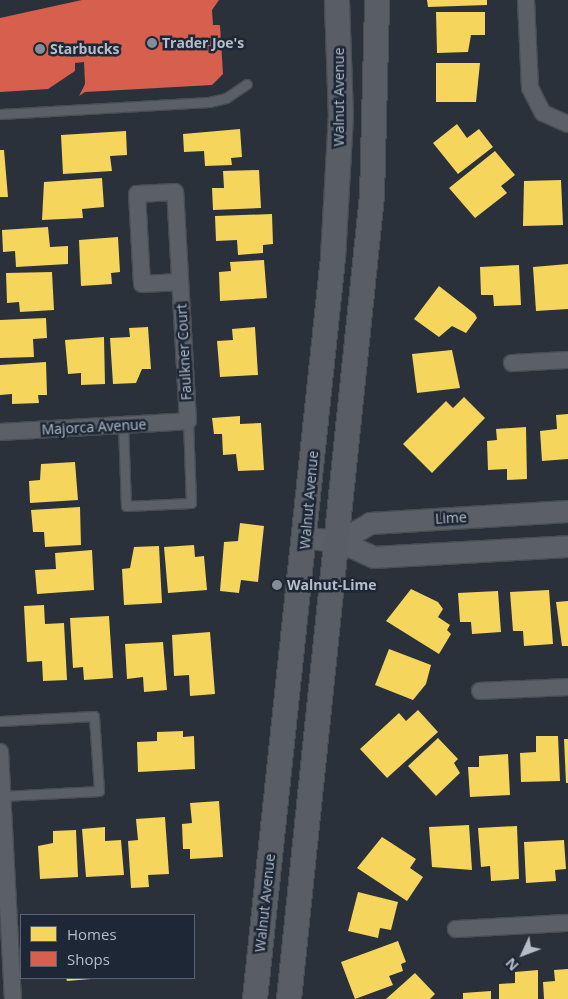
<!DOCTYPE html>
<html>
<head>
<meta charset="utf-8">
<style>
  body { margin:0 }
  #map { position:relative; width:568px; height:999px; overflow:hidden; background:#2a313a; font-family:"Open Sans",sans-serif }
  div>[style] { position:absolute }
  .homes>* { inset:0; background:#f6d55c }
  .shops>* { inset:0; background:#d6604d }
  .roads { filter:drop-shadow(1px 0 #484d54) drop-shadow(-1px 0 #484d54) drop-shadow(0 1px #484d54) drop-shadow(0 -1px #484d54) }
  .service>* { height:9px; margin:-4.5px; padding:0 4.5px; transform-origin:4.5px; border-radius:4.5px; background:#5b5f67 }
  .minor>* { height:16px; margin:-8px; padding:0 8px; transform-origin:8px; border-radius:8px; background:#5b5f67 }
  .tertiary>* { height:21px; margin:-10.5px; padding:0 10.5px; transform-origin:10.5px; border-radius:10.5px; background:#5b5f67 }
  .secondary>* { height:24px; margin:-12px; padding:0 12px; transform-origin:12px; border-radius:12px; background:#595e66 }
  .dots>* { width:14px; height:14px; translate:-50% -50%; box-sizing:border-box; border:2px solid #1d2735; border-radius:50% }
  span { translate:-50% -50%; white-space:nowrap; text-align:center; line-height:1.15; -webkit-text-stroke:5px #1d2735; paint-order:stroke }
  .poi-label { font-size:14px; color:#b5bdca; font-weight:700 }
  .left { translate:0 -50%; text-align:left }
  .street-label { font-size:14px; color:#b5bdca }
  .legend { position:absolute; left:20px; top:914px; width:175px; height:65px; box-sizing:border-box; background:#1d2735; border:1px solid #5a6371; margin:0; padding:6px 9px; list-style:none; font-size:15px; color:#b5bdca }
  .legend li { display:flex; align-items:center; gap:10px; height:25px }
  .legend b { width:25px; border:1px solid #5a6371 }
  .north { position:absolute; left:498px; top:929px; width:50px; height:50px; -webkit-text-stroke:4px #1d2735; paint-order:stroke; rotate:227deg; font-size:14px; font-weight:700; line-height:20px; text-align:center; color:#b5bdca }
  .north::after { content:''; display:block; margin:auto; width:18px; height:22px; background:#b5bdca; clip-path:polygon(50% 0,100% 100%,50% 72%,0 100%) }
</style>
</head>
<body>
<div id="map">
  <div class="homes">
    <i style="clip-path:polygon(427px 0,487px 0,487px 5px,428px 7px)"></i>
    <i style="clip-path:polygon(436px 12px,485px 12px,485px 35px,471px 35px,468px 52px,437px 53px)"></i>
    <i style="clip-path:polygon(436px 63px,480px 63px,476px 102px,436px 102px)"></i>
    <i style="clip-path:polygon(457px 124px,467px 138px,479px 129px,493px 147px,458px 174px,433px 143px)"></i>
    <i style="clip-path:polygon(240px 129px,242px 157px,231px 158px,232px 165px,205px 166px,204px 151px,184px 152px,183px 134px)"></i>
    <i style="clip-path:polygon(126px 131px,127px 155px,110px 156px,112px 171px,63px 174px,61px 135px)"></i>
    <i style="clip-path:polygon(0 150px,4px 150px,8px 197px,0 197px)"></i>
    <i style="clip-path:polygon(495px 151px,515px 175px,501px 186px,507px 193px,475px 218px,449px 188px)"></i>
    <i style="clip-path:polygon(259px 170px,261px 208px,213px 210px,212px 188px,224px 188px,223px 171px)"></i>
    <i style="clip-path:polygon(102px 178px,104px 207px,82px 209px,83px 218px,42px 220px,44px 182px)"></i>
    <i style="clip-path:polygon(561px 180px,563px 225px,523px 226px,524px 181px)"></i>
    <i style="clip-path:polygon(272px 214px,273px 244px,263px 245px,263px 253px,238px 255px,237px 240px,216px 241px,215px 216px)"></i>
    <i style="clip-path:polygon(48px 227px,50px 247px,68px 246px,68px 264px,16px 267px,15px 251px,3px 252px,2px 230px)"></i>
    <i style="clip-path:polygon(118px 237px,120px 272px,111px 273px,112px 284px,81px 286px,79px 240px)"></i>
    <i style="clip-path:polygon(264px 260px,267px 298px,220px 301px,219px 272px,231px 271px,230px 262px)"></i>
    <i style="clip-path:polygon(568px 264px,568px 309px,536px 311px,533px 267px)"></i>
    <i style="clip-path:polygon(519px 265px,521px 305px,494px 306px,493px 295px,481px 295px,480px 267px)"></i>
    <i style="clip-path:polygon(52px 272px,54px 310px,20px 312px,19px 302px,7px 303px,6px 273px)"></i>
    <i style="clip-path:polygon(439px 286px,475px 314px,477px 318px,466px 333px,452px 326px,439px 337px,414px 319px)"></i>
    <i style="clip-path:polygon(46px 318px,47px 338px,33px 339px,34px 357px,0 358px,0 320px)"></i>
    <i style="clip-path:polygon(148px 327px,151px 369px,142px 369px,136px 383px,113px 384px,110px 338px,130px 337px,129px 328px)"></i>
    <i style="clip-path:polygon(255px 327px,258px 375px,220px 377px,217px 341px,233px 340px,232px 329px)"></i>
    <i style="clip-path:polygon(104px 337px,105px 384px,81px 385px,81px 373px,68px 374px,65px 340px)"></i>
    <i style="clip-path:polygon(452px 350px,460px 388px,417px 393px,412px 354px)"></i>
    <i style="clip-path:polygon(46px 362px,47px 395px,38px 395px,39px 403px,12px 404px,12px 394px,0 395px,0 365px)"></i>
    <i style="clip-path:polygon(464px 397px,485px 418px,432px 473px,403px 444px,446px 401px,453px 408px)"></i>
    <i style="clip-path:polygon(568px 414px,568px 459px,542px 461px,540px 431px,557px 429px,556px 415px)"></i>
    <i style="clip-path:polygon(240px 416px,240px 424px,261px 423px,264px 470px,238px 471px,236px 454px,223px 455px,222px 434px,214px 434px,212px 418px)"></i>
    <i style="clip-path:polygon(526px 427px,527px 479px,507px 480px,507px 469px,488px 470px,487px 441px,497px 440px,496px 429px)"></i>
    <i style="clip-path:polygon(75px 462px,78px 500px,30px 503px,29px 481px,40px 480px,41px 464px)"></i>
    <i style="clip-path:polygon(80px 507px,81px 545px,45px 547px,44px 532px,33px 532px,31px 510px)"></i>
    <i style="clip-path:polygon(240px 523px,264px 526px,258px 582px,241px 580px,239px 593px,220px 591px,224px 542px,238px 541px)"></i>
    <i style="clip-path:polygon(194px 545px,195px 557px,204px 556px,207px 590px,168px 593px,164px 547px)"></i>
    <i style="clip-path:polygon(159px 546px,162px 603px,124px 605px,122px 569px,130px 568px,134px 547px)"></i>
    <i style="clip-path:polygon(92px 550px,94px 590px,37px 594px,35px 570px,56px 569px,55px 553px)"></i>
    <i style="clip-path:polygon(411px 589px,438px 602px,443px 609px,438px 617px,450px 625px,447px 630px,451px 634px,439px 654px,386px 621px)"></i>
    <i style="clip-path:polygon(549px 590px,553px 644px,524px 646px,523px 631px,513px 631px,510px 592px)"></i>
    <i style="clip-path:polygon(498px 591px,501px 632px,472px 634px,471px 622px,460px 622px,458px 593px)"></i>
    <i style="clip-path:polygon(568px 601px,568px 646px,562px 646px,556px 602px)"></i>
    <i style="clip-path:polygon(44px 605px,45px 624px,64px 623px,67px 680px,43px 681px,42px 661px,27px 662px,24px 606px)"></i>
    <i style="clip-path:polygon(109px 616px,113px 678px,84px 680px,83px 667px,73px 668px,70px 618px)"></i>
    <i style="clip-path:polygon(210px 632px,215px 694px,190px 696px,189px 675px,174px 676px,172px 635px)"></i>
    <i style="clip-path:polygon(163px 642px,167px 690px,144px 692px,143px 677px,127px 679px,125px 644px)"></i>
    <i style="clip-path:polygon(389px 649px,431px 665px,426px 684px,413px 700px,375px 685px)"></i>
    <i style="clip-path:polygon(418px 710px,438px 732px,387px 778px,360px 749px,399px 713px,406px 721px)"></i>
    <i style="clip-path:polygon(183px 731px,183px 737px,194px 736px,195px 769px,138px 772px,137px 742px,157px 741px,157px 732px)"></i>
    <i style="clip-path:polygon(536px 736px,558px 736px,560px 781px,521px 782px,520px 753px,536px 752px)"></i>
    <i style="clip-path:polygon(438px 738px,458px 759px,454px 763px,460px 773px,436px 796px,408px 766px)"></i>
    <i style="clip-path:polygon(564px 739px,568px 739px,568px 783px,566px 783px)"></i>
    <i style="clip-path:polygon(508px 754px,510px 795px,470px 797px,468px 767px,479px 767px,479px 756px)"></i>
    <i style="clip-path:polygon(219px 801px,223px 857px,190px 859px,190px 849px,183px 849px,182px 824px,192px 823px,190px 803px)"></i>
    <i style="clip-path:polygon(165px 817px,169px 874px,148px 875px,149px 887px,131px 888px,128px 841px,138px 840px,136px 819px)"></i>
    <i style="clip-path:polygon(469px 825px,472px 870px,432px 867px,429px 827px)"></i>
    <i style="clip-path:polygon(517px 826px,519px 879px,491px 881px,490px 866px,481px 867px,478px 828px)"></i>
    <i style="clip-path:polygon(105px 827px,105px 841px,121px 840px,124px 875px,86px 877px,82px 829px)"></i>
    <i style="clip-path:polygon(76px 830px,78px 877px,40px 879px,38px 846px,53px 843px,53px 831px)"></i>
    <i style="clip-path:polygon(382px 837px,416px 859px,410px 868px,423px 877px,407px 901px,357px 868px)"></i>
    <i style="clip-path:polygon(564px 840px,566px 869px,555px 870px,556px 881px,526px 883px,524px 842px)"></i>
    <i style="clip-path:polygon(358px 892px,398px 902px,391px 930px,380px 928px,378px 938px,348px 931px)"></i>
    <i style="clip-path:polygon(398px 941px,406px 962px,401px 964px,403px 971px,389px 976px,393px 985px,355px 999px,341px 962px)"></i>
    <i style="clip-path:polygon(568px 969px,568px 999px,544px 999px,543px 982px,555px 981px,554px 970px)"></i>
    <i style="clip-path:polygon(538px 970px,538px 999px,499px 999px,499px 984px,515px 983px,515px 972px)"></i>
    <i style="clip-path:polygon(415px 973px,435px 994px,430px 999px,386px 999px)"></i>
    <i style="clip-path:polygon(66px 978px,91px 978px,91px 979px,67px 981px)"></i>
    <i style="clip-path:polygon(491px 991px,491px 999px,463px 999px,463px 993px)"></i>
  </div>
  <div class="shops">
    <i style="clip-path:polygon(82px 0,219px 0,212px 10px,213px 25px,220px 25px,223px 74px,212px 85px,85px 92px,79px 96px,85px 84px,84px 62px,75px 63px,75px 71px,48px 89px,0 92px,0 18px)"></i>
  </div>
  <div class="roads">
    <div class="service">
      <i style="left:0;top:114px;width:209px;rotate:-3.3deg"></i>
      <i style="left:209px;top:102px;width:17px;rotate:-13deg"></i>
      <i style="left:226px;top:98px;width:25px;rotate:-34deg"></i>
      <i style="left:123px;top:425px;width:81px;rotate:87.9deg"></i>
      <i style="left:126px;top:506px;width:65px;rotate:-2.6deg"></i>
      <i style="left:191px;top:503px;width:82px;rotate:-92.1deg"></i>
      <i style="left:0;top:721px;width:94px;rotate:-3deg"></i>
      <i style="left:94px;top:716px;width:75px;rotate:86.2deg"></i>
      <i style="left:99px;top:791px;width:97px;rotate:177deg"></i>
    </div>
    <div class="minor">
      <i style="left:526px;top:0;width:88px;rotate:87.4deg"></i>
      <i style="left:530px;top:88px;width:28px;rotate:63deg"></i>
      <i style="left:543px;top:113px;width:27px;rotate:24deg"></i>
      <i style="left:512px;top:363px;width:56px;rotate:-3.1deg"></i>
      <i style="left:0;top:432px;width:188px;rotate:-3.3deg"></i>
      <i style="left:188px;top:421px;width:229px;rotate:-93.2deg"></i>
      <i style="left:175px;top:192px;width:38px;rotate:177deg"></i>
      <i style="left:137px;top:194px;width:90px;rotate:86.8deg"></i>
      <i style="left:142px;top:284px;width:38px;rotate:-3deg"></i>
      <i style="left:480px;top:691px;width:88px;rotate:-2.6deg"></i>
      <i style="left:0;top:752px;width:247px;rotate:87deg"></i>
      <i style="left:456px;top:929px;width:112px;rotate:-3.1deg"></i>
    </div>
    <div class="tertiary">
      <i style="left:306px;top:538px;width:33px;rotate:5deg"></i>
      <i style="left:339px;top:541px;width:38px;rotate:25deg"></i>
      <i style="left:373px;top:557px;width:195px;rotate:-3.2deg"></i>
      <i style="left:339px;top:541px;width:36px;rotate:-30deg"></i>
      <i style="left:370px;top:523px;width:198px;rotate:-3.5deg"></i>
    </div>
    <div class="secondary">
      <i style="left:255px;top:999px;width:745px;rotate:-83.99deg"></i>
      <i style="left:333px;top:258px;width:141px;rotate:-86.8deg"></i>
      <i style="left:341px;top:117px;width:117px;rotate:-92deg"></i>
      <i style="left:289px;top:999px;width:807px;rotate:-84.1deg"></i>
      <i style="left:372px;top:196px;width:196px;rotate:-88.5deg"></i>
    </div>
  </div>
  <div class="dots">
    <i style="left:152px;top:43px;background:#848c98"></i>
    <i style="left:40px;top:49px;background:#848c98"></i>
    <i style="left:277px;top:585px;background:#848c98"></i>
  </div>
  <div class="poi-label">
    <span class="left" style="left:162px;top:43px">Trader Joe's</span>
    <span class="left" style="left:50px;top:49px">Starbucks</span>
    <span class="left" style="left:287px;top:585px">Walnut-Lime</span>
  </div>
  <div class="street-label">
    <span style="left:339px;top:97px;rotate:-90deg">Walnut Avenue</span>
    <span style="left:184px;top:352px;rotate:-93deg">Faulkner Court</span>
    <span style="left:94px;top:427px;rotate:-3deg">Majorca Avenue</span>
    <span style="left:309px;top:500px;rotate:-85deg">Walnut Avenue</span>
    <span style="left:451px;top:518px;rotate:-3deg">Lime</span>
    <span style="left:265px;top:903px;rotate:-84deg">Walnut Avenue</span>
  </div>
  <ul class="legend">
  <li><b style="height:14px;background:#f6d55c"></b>Homes</li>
  <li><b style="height:14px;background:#d6604d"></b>Shops</li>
  </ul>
  <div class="north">N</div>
</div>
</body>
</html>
